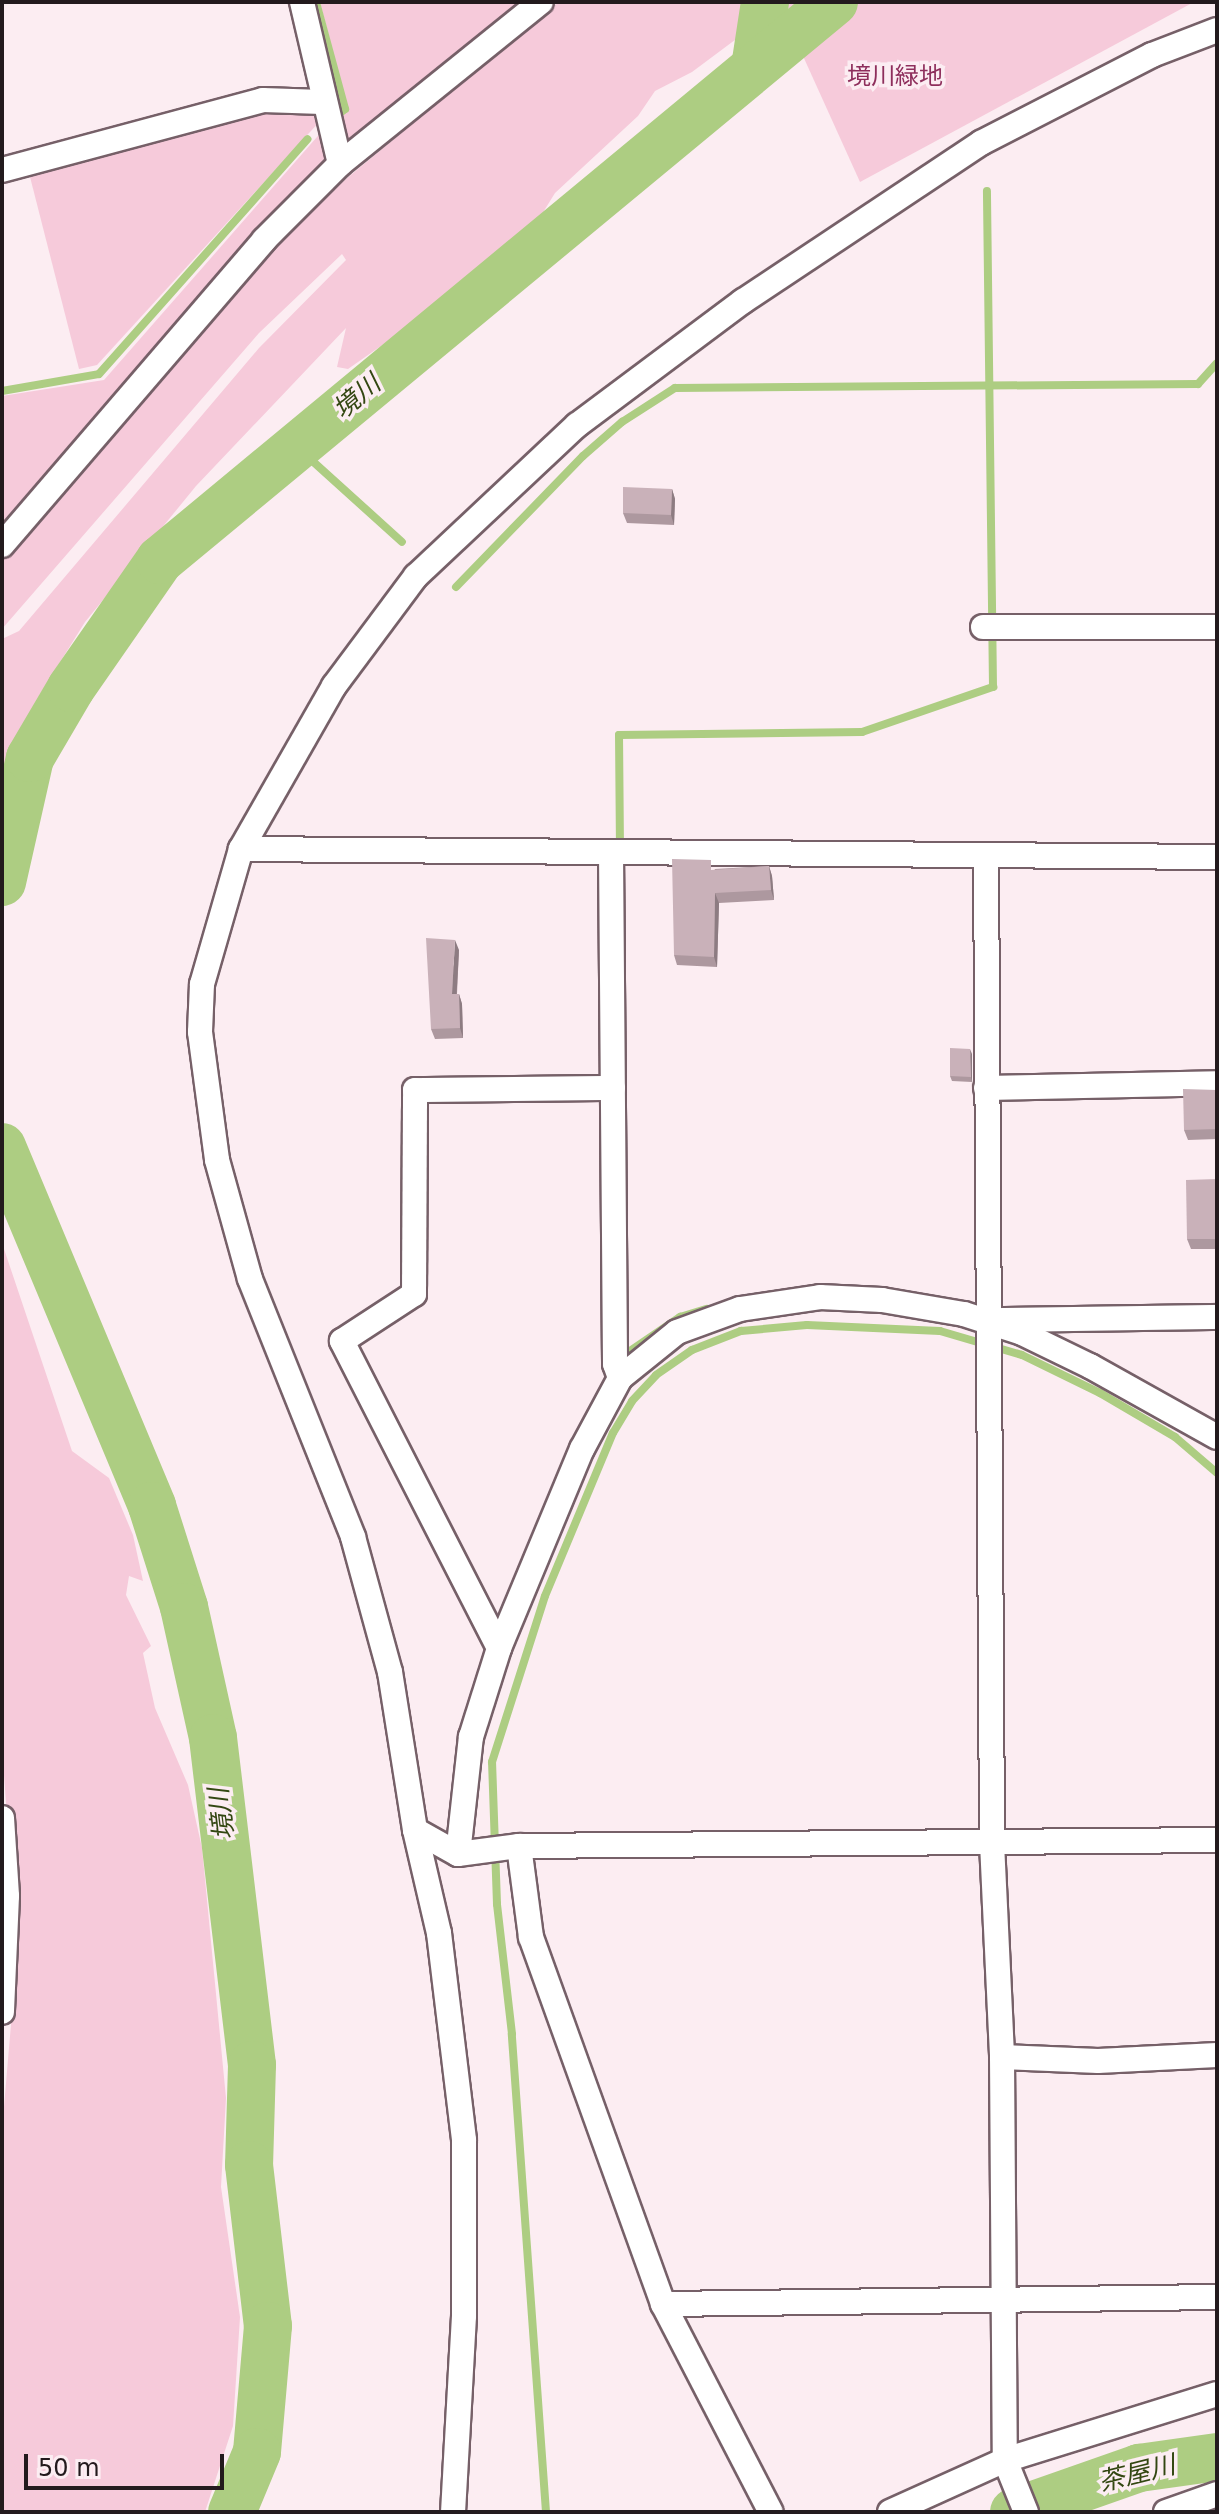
<!DOCTYPE html>
<html>
<head>
<meta charset="utf-8">
<style>
  body { margin:0 }
  #map { position:relative; width:1219px; height:2514px; overflow:hidden; background:#fcedf2; font-family:"DejaVu Sans","Noto Sans JP",sans-serif }
  div>[style] { position:absolute }
  .green>* { inset:0; background:#f6cada }
  .stream>* { height:8px; margin:-4px; padding:0 4px; transform-origin:4px; border-radius:4px; background:#adcd82 }
  .river>* { height:48px; margin:-24px; padding:0 24px; transform-origin:24px; border-radius:24px; background:#adcd82 }
  .roads { filter:drop-shadow(2px 0 #766068) drop-shadow(-2px 0 #766068) drop-shadow(0 2px #766068) drop-shadow(0 -2px #766068) }
  .minor>* { height:24px; margin:-12px; padding:0 12px; transform-origin:12px; border-radius:12px; background:#fff }
  .wall>* { inset:0; background:#ad989f }
  .shaded-wall>* { inset:0; background:#8d7c82 }
  .building>* { inset:0; background:#c9b1b9 }
  span { translate:-50% -50%; white-space:nowrap; text-align:center; line-height:1.15; -webkit-text-stroke:7px #fcedf2; paint-order:stroke }
  .park-label { font-size:24px; color:#8e2f5c }
  .water-label { font-size:26px; color:#334712; font-style:italic }
  .frame { position:absolute; inset:0; border:4px solid #231a1d; pointer-events:none }
  .scale { position:absolute; left:24px; top:2454px; width:200px; height:36px; box-sizing:border-box; border:4px solid #231a1d; border-top:0; padding-left:10px; font-size:24px; line-height:28px; white-space:nowrap; color:#231a1d; -webkit-text-stroke:6px #fcedf2; paint-order:stroke }
</style>
</head>
<body>
<div id="map">
  <div class="green">
    <i style="clip-path:polygon(320px 2px,526px 2px,358px 144px,343px 141px,337px 120px,348px 110px)"></i>
    <i style="clip-path:polygon(559px 2px,755px 2px,751px 28px,692px 72px,655px 91px,638px 116px,555px 193px,521px 248px,348px 369px,337px 367px,346px 328px,196px 486px,85px 622px,37px 699px,2px 773px,2px 639px,19px 631px,259px 348px,346px 260px,342px 254px,259px 333px,2px 629px,2px 562px,167px 363px,305px 213px)"></i>
    <i style="clip-path:polygon(1194px 2px,860px 182px,779px 3px,780px 2px)"></i>
    <i style="clip-path:polygon(267px 105px,306px 107px,321px 120px,97px 365px,79px 369px,28px 169px)"></i>
    <i style="clip-path:polygon(324px 129px,328px 164px,2px 532px,2px 396px,104px 380px)"></i>
    <i style="clip-path:polygon(2px 1243px,72px 1451px,109px 1478px,133px 1535px,143px 1581px,129px 1576px,126px 1595px,151px 1646px,143px 1653px,155px 1708px,188px 1785px,202px 1848px,226px 2098px,221px 2187px,240px 2317px,233px 2426px,205px 2512px,2px 2512px,2px 2130px,17px 1954px,2px 1748px)"></i>
  </div>
  <div class="stream">
    <i style="left:316px;top:2px;width:111px;rotate:74.8deg"></i>
    <i style="left:345px;top:109px;width:5px;rotate:143deg"></i>
    <i style="left:2px;top:391px;width:98px;rotate:-9.9deg"></i>
    <i style="left:99px;top:374px;width:314px;rotate:-48.4deg"></i>
    <i style="left:298px;top:448px;width:140px;rotate:42.1deg"></i>
    <i style="left:456px;top:587px;width:182px;rotate:-45.9deg"></i>
    <i style="left:583px;top:456px;width:52px;rotate:-41.1deg"></i>
    <i style="left:622px;top:422px;width:63px;rotate:-32.7deg"></i>
    <i style="left:675px;top:388px;width:523px;rotate:-0.44deg"></i>
    <i style="left:1198px;top:384px;width:28px;rotate:-48deg"></i>
    <i style="left:620px;top:849px;width:114px;rotate:-90.5deg"></i>
    <i style="left:619px;top:735px;width:243px;rotate:-0.7deg"></i>
    <i style="left:862px;top:732px;width:139px;rotate:-19deg"></i>
    <i style="left:993px;top:687px;width:496px;rotate:-90.7deg"></i>
    <i style="left:624px;top:1355px;width:68px;rotate:-34.2deg"></i>
    <i style="left:680px;top:1317px;width:28px;rotate:-17deg"></i>
    <i style="left:546px;top:2512px;width:479px;rotate:-94.1deg"></i>
    <i style="left:512px;top:2034px;width:131px;rotate:-96.6deg"></i>
    <i style="left:497px;top:1904px;width:142px;rotate:-92deg"></i>
    <i style="left:492px;top:1762px;width:174px;rotate:-72.3deg"></i>
    <i style="left:545px;top:1596px;width:177px;rotate:-67.4deg"></i>
    <i style="left:613px;top:1433px;width:37px;rotate:-59deg"></i>
    <i style="left:632px;top:1401px;width:35px;rotate:-47deg"></i>
    <i style="left:656px;top:1375px;width:44px;rotate:-34.8deg"></i>
    <i style="left:692px;top:1350px;width:53px;rotate:-21.2deg"></i>
    <i style="left:741px;top:1331px;width:66px;rotate:-5.2deg"></i>
    <i style="left:807px;top:1325px;width:133px;rotate:2.6deg"></i>
    <i style="left:940px;top:1331px;width:85px;rotate:16.3deg"></i>
    <i style="left:1022px;top:1355px;width:87px;rotate:26deg"></i>
    <i style="left:1100px;top:1393px;width:87px;rotate:30.4deg"></i>
    <i style="left:1175px;top:1437px;width:55px;rotate:40.6deg"></i>
  </div>
  <div class="river">
    <i style="left:756px;top:61px;width:60px;rotate:-81.3deg"></i>
    <i style="left:2px;top:882px;width:127px;rotate:-77.3deg"></i>
    <i style="left:30px;top:758px;width:81px;rotate:-59.6deg"></i>
    <i style="left:71px;top:688px;width:156px;rotate:-55.2deg"></i>
    <i style="left:160px;top:560px;width:875px;rotate:-39.62deg"></i>
    <i style="left:2px;top:1147px;width:389px;rotate:67.3deg"></i>
    <i style="left:152px;top:1506px;width:106px;rotate:72.4deg"></i>
    <i style="left:184px;top:1607px;width:134px;rotate:77.5deg"></i>
    <i style="left:213px;top:1738px;width:329px;rotate:83.2deg"></i>
    <i style="left:252px;top:2065px;width:100px;rotate:91.7deg"></i>
    <i style="left:249px;top:2165px;width:162px;rotate:83.3deg"></i>
    <i style="left:268px;top:2326px;width:126px;rotate:95deg"></i>
    <i style="left:257px;top:2452px;width:65px;rotate:112.6deg"></i>
    <i style="left:1014px;top:2512px;width:133px;rotate:-19.4deg"></i>
    <i style="left:1139px;top:2468px;width:79px;rotate:-8deg"></i>
  </div>
  <div class="roads">
    <div class="minor">
      <i style="left:302px;top:2px;width:166px;rotate:76.8deg"></i>
      <i style="left:1217px;top:30px;width:70px;rotate:159deg"></i>
      <i style="left:1152px;top:55px;width:192px;rotate:152.8deg"></i>
      <i style="left:981px;top:143px;width:286px;rotate:146.4deg"></i>
      <i style="left:743px;top:301px;width:207px;rotate:143.2deg"></i>
      <i style="left:577px;top:425px;width:221px;rotate:136.8deg"></i>
      <i style="left:416px;top:576px;width:137px;rotate:126.7deg"></i>
      <i style="left:334px;top:686px;width:188px;rotate:119.7deg"></i>
      <i style="left:241px;top:849px;width:141px;rotate:106.1deg"></i>
      <i style="left:202px;top:984px;width:48px;rotate:92.4deg"></i>
      <i style="left:200px;top:1032px;width:129px;rotate:82.4deg"></i>
      <i style="left:217px;top:1160px;width:123px;rotate:74.5deg"></i>
      <i style="left:250px;top:1279px;width:278px;rotate:68.2deg"></i>
      <i style="left:353px;top:1537px;width:140px;rotate:74.7deg"></i>
      <i style="left:390px;top:1672px;width:160px;rotate:81deg"></i>
      <i style="left:415px;top:1830px;width:49px;rotate:29.2deg"></i>
      <i style="left:458px;top:1854px;width:62px;rotate:-7.5deg"></i>
      <i style="left:519px;top:1846px;width:698px;rotate:-0.49deg"></i>
      <i style="left:2px;top:170px;width:270px;rotate:-15deg"></i>
      <i style="left:263px;top:100px;width:59px;rotate:1.9deg"></i>
      <i style="left:2px;top:545px;width:402px;rotate:-49.3deg"></i>
      <i style="left:264px;top:240px;width:107px;rotate:-45deg"></i>
      <i style="left:340px;top:164px;width:258px;rotate:-38.9deg"></i>
      <i style="left:983px;top:627px;width:234px"></i>
      <i style="left:241px;top:849px;width:976px;rotate:0.47deg"></i>
      <i style="left:611px;top:852px;width:512px;rotate:89.55deg"></i>
      <i style="left:615px;top:1364px;width:15px;rotate:70deg"></i>
      <i style="left:986px;top:857px;width:986px;rotate:89.65deg"></i>
      <i style="left:992px;top:1843px;width:214px;rotate:87.3deg"></i>
      <i style="left:1002px;top:2057px;width:403px;rotate:89.6deg"></i>
      <i style="left:1005px;top:2460px;width:56px;rotate:68deg"></i>
      <i style="left:986px;top:1088px;width:231px;rotate:-1.2deg"></i>
      <i style="left:999px;top:1320px;width:218px;rotate:-0.8deg"></i>
      <i style="left:499px;top:1648px;width:345px;rotate:-117.1deg"></i>
      <i style="left:342px;top:1341px;width:86px;rotate:-33.1deg"></i>
      <i style="left:414px;top:1294px;width:204px;rotate:-89.7deg"></i>
      <i style="left:415px;top:1090px;width:198px;rotate:-0.6deg"></i>
      <i style="left:2px;top:1818px;width:78px;rotate:86.3deg"></i>
      <i style="left:7px;top:1896px;width:116px;rotate:92.5deg"></i>
      <i style="left:415px;top:1830px;width:106px;rotate:76.9deg"></i>
      <i style="left:439px;top:1933px;width:209px;rotate:83.1deg"></i>
      <i style="left:464px;top:2140px;width:176px;rotate:90deg"></i>
      <i style="left:464px;top:2316px;width:196px;rotate:93.2deg"></i>
      <i style="left:519px;top:1846px;width:92px;rotate:82.5deg"></i>
      <i style="left:531px;top:1937px;width:390px;rotate:70.2deg"></i>
      <i style="left:663px;top:2304px;width:234px;rotate:62.6deg"></i>
      <i style="left:458px;top:1854px;width:118px;rotate:-83.7deg"></i>
      <i style="left:471px;top:1737px;width:93px;rotate:-72.5deg"></i>
      <i style="left:499px;top:1648px;width:216px;rotate:-67.4deg"></i>
      <i style="left:582px;top:1449px;width:81px;rotate:-61.8deg"></i>
      <i style="left:620px;top:1378px;width:73px;rotate:-38.9deg"></i>
      <i style="left:677px;top:1332px;width:67px;rotate:-20.1deg"></i>
      <i style="left:740px;top:1309px;width:81px;rotate:-8.5deg"></i>
      <i style="left:820px;top:1297px;width:62px;rotate:2.8deg"></i>
      <i style="left:882px;top:1300px;width:83px;rotate:9.7deg"></i>
      <i style="left:964px;top:1314px;width:61px;rotate:18.1deg"></i>
      <i style="left:1022px;top:1333px;width:76px;rotate:25.9deg"></i>
      <i style="left:1090px;top:1366px;width:145px;rotate:29.2deg"></i>
      <i style="left:1002px;top:2057px;width:96px;rotate:2.4deg"></i>
      <i style="left:1098px;top:2061px;width:119px;rotate:-2.9deg"></i>
      <i style="left:663px;top:2304px;width:554px;rotate:-0.72deg"></i>
      <i style="left:890px;top:2512px;width:126px;rotate:-24.3deg"></i>
      <i style="left:1005px;top:2460px;width:222px;rotate:-17.3deg"></i>
      <i style="left:1166px;top:2512px;width:54px;rotate:-19.4deg"></i>
    </div>
  </div>
  <div class="wall">
    <i style="clip-path:polygon(672px 489px,675px 499px,674px 525px,627px 523px,623px 513px)"></i>
    <i style="clip-path:polygon(769px 866px,772px 876px,774px 900px,719px 903px,717px 967px,677px 965px,674px 955px,715px 869px)"></i>
    <i style="clip-path:polygon(459px 950px,457px 994px,459px 994px,462px 1004px,463px 1038px,435px 1039px,431px 1029px)"></i>
    <i style="clip-path:polygon(972px 1054px,972px 1082px,952px 1081px,950px 1076px)"></i>
    <i style="clip-path:polygon(1217px 1090px,1217px 1139px,1188px 1140px,1184px 1130px)"></i>
    <i style="clip-path:polygon(1217px 1179px,1217px 1249px,1191px 1249px,1187px 1239px)"></i>
  </div>
  <div class="shaded-wall">
    <i style="clip-path:polygon(672px 489px,675px 499px,674px 525px,671px 515px)"></i>
    <i style="clip-path:polygon(769px 866px,772px 876px,774px 900px,771px 890px)"></i>
    <i style="clip-path:polygon(715px 893px,719px 903px,717px 967px,714px 957px)"></i>
    <i style="clip-path:polygon(455px 940px,459px 950px,456px 1004px,452px 994px)"></i>
    <i style="clip-path:polygon(459px 994px,462px 1004px,463px 1038px,460px 1028px)"></i>
    <i style="clip-path:polygon(970px 1049px,972px 1054px,972px 1082px,971px 1077px)"></i>
  </div>
  <div class="building">
    <i style="clip-path:polygon(623px 487px,672px 489px,671px 515px,623px 513px)"></i>
    <i style="clip-path:polygon(672px 859px,711px 860px,711px 870px,769px 866px,771px 890px,715px 893px,714px 957px,674px 955px)"></i>
    <i style="clip-path:polygon(426px 938px,455px 940px,452px 994px,459px 994px,460px 1028px,431px 1029px)"></i>
    <i style="clip-path:polygon(950px 1048px,970px 1049px,971px 1077px,950px 1076px)"></i>
    <i style="clip-path:polygon(1183px 1089px,1217px 1090px,1217px 1129px,1184px 1130px)"></i>
    <i style="clip-path:polygon(1217px 1179px,1217px 1239px,1187px 1239px,1186px 1180px)"></i>
  </div>
  <div class="park-label">
    <span style="left:895px;top:77px">境川緑地</span>
  </div>
  <div class="water-label">
    <span style="left:357px;top:397px;rotate:-40deg">境川</span>
    <span style="left:222px;top:1814px;rotate:-97deg">境川</span>
    <span style="left:1137px;top:2474px;rotate:-14deg">茶屋川</span>
  </div>
  <div class="frame"></div>
  <div class="scale">50 m</div>
</div>
</body>
</html>
